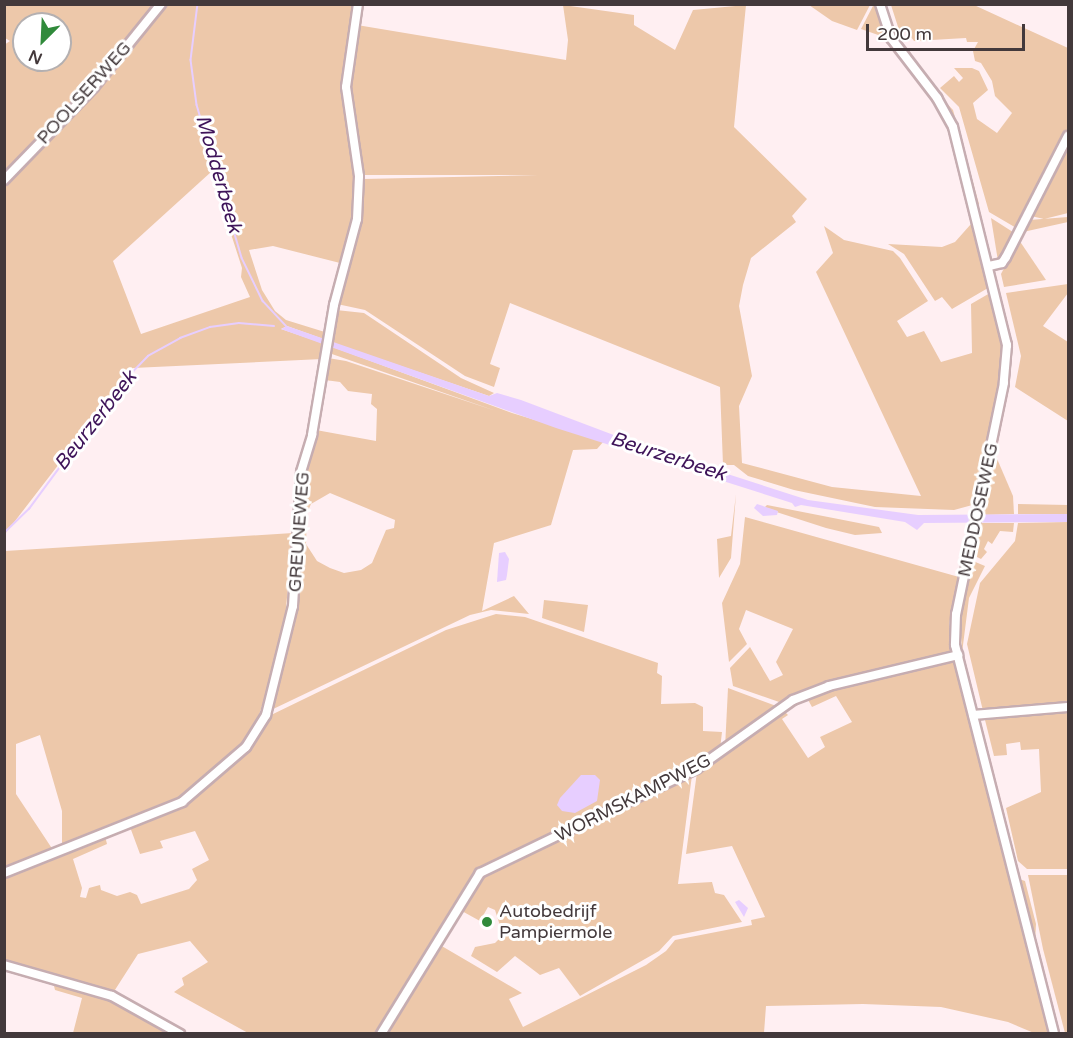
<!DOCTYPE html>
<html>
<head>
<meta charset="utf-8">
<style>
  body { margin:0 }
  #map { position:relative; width:1073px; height:1038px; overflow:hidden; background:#ffeff2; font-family:"Varela Round",sans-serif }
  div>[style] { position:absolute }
  .green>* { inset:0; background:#edc8aa }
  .water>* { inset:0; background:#e7ceff }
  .stream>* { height:1.5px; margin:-0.75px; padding:0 0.75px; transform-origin:0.75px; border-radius:0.75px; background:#e7ceff }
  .roads { filter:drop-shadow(2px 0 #c6adb1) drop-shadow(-2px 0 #c6adb1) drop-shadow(0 2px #c6adb1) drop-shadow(0 -2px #c6adb1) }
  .minor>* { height:8px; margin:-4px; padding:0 4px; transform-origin:4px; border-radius:4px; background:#fff }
  .dots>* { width:16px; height:16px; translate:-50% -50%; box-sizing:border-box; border:3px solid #fff; border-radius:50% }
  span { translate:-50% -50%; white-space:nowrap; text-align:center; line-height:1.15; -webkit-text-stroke:6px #fff; paint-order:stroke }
  .street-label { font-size:18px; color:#43393b }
  .poi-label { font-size:18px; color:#43393b }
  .left { translate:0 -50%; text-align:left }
  .water-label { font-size:20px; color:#3e1459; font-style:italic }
  .frame { position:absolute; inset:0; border:6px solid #43393b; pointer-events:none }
  .north { position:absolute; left:12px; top:12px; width:60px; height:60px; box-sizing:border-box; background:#fff; border:2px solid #b4b0b1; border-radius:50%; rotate:204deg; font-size:16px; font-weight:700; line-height:24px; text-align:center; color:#43393b }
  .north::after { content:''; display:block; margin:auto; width:21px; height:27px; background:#308a3b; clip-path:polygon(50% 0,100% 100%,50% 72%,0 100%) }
  .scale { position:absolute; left:866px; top:24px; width:159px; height:27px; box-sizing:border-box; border:3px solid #43393b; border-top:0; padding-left:8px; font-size:18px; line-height:21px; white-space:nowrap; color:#43393b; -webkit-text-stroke:4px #fff; paint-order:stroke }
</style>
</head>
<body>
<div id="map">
  <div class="green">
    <i style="clip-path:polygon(874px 4px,875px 5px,884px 37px,861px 29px)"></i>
    <i style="clip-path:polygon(evenodd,5px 5px,160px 5px,122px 52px,5px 177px,4px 45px,10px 41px,5px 38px,5px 5px,24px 24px,60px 24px,60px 60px,24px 60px,24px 24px)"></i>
    <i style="clip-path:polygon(evenodd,164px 5px,356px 5px,345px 75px,360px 184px,344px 264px,273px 246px,249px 250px,262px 290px,275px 311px,286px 320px,328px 333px,326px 340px,287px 326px,281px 329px,325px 344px,322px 359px,133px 368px,5px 534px,5px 184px,164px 5px,211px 172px,242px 268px,241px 277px,250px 297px,141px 334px,113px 261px,211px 172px)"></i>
    <i style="clip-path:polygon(563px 5px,634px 15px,634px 25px,675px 50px,693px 10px,746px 5px,734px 127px,807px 199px,792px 216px,796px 222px,751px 258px,743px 285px,739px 306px,752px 376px,739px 406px,742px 463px,832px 487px,921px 496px,816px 272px,833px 253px,824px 226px,844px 240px,893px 251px,900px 258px,928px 301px,897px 321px,907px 337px,924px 331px,941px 362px,972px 353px,971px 304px,990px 293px,1005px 358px,976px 504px,954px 510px,875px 507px,794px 490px,748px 476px,734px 465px,723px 465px,720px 387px,510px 303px,490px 364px,500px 368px,494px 387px,465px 376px,365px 310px,337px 304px,362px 214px,363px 179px,538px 175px,363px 175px,349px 87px,357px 25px,566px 60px,568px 40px)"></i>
    <i style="clip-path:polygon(809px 5px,870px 5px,857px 30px,832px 21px)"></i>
    <i style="clip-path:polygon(891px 5px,974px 5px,1068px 48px,1068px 213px,1044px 219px,1031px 216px,1029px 220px,1068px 217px,1068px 222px,1023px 232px,989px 212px,959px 107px,940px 88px,954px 76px,959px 82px,963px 78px,954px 68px,972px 68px,979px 71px,988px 90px,973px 103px,977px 119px,997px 133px,1012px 113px,995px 96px,992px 81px,981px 63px,975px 61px,973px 51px,978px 42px,967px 42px,966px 38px,914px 41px,904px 28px,899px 30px)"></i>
    <i style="clip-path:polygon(939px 95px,953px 110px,979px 204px,976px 204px)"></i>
    <i style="clip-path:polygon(991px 218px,1016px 234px,998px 261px)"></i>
    <i style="clip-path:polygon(971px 224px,988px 288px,952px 309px,942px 297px,935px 301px,904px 254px,888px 244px,942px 247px,955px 242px)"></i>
    <i style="clip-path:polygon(1019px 240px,1046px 280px,1004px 287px,1001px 274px)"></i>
    <i style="clip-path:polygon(1068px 284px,1068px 293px,1043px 326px,1068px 342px,1068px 421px,1015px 387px,1021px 356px,1006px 293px)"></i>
    <i style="clip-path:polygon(336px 310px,364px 313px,461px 378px,494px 393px,489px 396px,330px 342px)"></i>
    <i style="clip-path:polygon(evenodd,330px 346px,512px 413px,604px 441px,597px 449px,573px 450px,551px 525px,494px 543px,482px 611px,514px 596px,529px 614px,491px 610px,470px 615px,269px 711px,294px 619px,302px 485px,316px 430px,376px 441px,377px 409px,371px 404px,372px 394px,348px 391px,340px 382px,325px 380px,328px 358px,346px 361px,496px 411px,329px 353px,330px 346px,330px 493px,395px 520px,394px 528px,386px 530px,372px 563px,361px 570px,344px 573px,330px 568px,317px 561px,306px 544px,307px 513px,311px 504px,330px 493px)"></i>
    <i style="clip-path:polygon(995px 454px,1013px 496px,1014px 514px,982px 515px)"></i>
    <i style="clip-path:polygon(736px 494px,731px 558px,719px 578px,717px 539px,731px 536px)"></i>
    <i style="clip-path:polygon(1018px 504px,1068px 505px,1068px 514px,1018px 514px)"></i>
    <i style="clip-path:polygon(767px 505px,879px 527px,882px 533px,855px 535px,826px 528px,764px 508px)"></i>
    <i style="clip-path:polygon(745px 517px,959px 577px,949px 624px,952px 653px,782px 703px,733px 686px,730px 668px,750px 647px,770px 681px,783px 675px,776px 662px,793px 629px,746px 610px,739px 629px,747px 644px,729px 662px,722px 603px,740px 564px)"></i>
    <i style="clip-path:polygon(1068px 522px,1068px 706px,983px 711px,967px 644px,980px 583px,1015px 541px,1018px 523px)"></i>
    <i style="clip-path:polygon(980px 523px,1014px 523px,1013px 532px,1000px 531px,992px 544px,988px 541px,984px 549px,987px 552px,981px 559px,973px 555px)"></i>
    <i style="clip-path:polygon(293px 533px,283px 640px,252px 737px,184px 799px,62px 846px,62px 811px,40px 735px,16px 744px,16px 794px,53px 850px,5px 869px,5px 551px)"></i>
    <i style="clip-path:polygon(973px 561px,985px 566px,969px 598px,962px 653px,960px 618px)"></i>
    <i style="clip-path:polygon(544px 600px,588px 605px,584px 632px,542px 618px)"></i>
    <i style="clip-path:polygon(496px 614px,525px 617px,658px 663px,657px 673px,662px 676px,661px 704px,695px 703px,703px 707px,703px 731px,722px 732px,720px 749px,706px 760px,475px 871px,379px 1033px,248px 1033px,174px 992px,184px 985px,182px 978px,208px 962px,190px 941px,138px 954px,113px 993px,5px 964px,5px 875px,105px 836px,107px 844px,73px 859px,82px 888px,80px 897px,86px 898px,89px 888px,100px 885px,101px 890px,117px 896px,130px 892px,137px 895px,141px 904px,189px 889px,197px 880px,192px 869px,209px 860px,195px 831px,160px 841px,163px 848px,140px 854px,130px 827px,184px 805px,203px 791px,255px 742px,269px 716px,446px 630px)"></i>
    <i style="clip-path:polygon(954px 661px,1049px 1033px,1034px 1033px,1008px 1022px,941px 1007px,863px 1004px,766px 1006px,764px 1033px,384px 1034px,440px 945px,522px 993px,509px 999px,523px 1027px,646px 965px,666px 951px,675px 940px,752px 925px,751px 920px,765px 917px,732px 846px,686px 854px,697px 772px,784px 711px,788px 715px,782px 719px,808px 758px,825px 747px,820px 737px,852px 722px,836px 696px,812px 707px,807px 698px,844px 686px)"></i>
    <i style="clip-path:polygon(728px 688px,779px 707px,725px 748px)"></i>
    <i style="clip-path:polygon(1068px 710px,1068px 869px,1027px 869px,1018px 861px,1006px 808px,1041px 792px,1039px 749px,1021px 750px,1020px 742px,1006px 744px,1007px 755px,994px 756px,984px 716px)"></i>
    <i style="clip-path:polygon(692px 775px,678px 884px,712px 882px,715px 893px,724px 895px,742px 922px,673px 936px,659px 951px,580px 996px,559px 968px,540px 975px,515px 956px,497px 972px,471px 956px,475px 947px,495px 943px,503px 935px,495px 910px,488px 907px,480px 921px,460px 910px,483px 875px)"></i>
    <i style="clip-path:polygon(1028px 875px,1068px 875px,1068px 1033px,1065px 1033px,1043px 949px)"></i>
    <i style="clip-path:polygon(1019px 879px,1025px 881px,1036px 924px,1035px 942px)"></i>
    <i style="clip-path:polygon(53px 982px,109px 998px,173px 1033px,73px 1033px,82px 998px,55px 990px)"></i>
  </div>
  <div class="water">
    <i style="clip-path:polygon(287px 326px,489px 396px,497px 393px,521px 400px,656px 451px,808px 500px,918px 515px,1068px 514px,1068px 522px,924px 523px,917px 530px,905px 522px,801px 505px,795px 507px,792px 503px,556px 428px,281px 329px)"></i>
    <i style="clip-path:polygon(757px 504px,778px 511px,777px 515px,763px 516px,754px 508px)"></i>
    <i style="clip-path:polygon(505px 552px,509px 559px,507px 575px,506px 580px,497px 582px,499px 553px)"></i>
    <i style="clip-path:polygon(581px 775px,595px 775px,600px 780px,597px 801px,575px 813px,562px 811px,557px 805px,560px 798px)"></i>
    <i style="clip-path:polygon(739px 900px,748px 908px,744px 917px,735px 902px)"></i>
  </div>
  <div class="stream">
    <i style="left:198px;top:4px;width:56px;rotate:97.1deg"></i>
    <i style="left:191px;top:60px;width:45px;rotate:82.4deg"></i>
    <i style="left:197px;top:105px;width:159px;rotate:73.6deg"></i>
    <i style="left:242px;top:258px;width:48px;rotate:64deg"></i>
    <i style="left:263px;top:301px;width:34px;rotate:47deg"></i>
    <i style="left:4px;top:533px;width:35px;rotate:-44deg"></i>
    <i style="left:29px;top:509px;width:157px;rotate:-53.6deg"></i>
    <i style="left:122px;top:383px;width:37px;rotate:-46deg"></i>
    <i style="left:148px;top:356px;width:37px;rotate:-29deg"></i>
    <i style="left:180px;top:338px;width:32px;rotate:-20deg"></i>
    <i style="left:210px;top:327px;width:29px;rotate:-8deg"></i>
    <i style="left:239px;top:323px;width:35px;rotate:5deg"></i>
  </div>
  <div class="roads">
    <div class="minor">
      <i style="left:880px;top:4px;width:36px;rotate:72deg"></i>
      <i style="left:891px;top:38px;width:76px;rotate:52.5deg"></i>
      <i style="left:937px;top:98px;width:33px;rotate:61deg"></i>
      <i style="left:953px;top:127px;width:225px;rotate:76.1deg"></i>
      <i style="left:1007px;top:345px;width:38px;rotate:95deg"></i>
      <i style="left:1004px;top:383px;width:236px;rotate:101.7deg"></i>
      <i style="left:956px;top:614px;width:31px;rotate:92deg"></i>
      <i style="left:955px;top:645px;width:401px;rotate:75.7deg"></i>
      <i style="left:4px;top:180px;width:129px;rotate:-45.9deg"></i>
      <i style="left:94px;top:87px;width:107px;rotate:-51.1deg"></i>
      <i style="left:989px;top:266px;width:13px;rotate:-13deg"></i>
      <i style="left:1002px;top:263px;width:7px;rotate:-56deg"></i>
      <i style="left:1006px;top:257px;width:136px;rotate:-62.9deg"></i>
      <i style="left:973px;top:715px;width:95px;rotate:-4.8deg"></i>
      <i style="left:4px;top:873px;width:192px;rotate:-21.7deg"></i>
      <i style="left:182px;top:802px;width:84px;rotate:-40.7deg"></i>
      <i style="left:246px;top:747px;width:38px;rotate:-58deg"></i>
      <i style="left:266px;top:715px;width:112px;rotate:-76.1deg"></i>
      <i style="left:293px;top:606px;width:134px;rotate:-86.6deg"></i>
      <i style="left:301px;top:472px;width:39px;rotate:-73deg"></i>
      <i style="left:312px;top:435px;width:132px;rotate:-80.4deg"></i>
      <i style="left:334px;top:305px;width:89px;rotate:-75deg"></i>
      <i style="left:357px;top:219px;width:43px;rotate:-87.3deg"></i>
      <i style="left:359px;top:176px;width:90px;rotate:-98.3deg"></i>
      <i style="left:346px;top:87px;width:84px;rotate:-81.8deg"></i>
      <i style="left:4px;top:965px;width:112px;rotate:16deg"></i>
      <i style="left:112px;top:996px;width:78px;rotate:29.2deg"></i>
      <i style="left:381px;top:1034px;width:189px;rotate:-58.4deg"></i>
      <i style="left:480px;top:873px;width:240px;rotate:-25.7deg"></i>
      <i style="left:696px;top:769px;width:119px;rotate:-35.4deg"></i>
      <i style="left:793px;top:700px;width:39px;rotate:-21deg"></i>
      <i style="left:829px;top:686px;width:133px;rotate:-13.5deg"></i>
    </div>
  </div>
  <div class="dots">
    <i style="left:487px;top:922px;background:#308a3b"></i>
  </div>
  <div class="street-label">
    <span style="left:84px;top:93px;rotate:-48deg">POOLSERWEG</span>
    <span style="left:978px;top:510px;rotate:-78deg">MEDDOSEWEG</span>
    <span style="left:299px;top:532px;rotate:-86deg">GREUNEWEG</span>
    <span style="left:633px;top:798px;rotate:-27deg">WORMSKAMPWEG</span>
  </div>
  <div class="poi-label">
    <span class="left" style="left:499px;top:922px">Autobedrijf<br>Pampiermole</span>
  </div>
  <div class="water-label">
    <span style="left:218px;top:174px;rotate:74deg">Modderbeek</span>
    <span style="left:96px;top:421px;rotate:-52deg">Beurzerbeek</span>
    <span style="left:668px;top:457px;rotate:18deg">Beurzerbeek</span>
  </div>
  <div class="frame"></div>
  <div class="north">N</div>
  <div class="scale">200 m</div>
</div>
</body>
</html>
